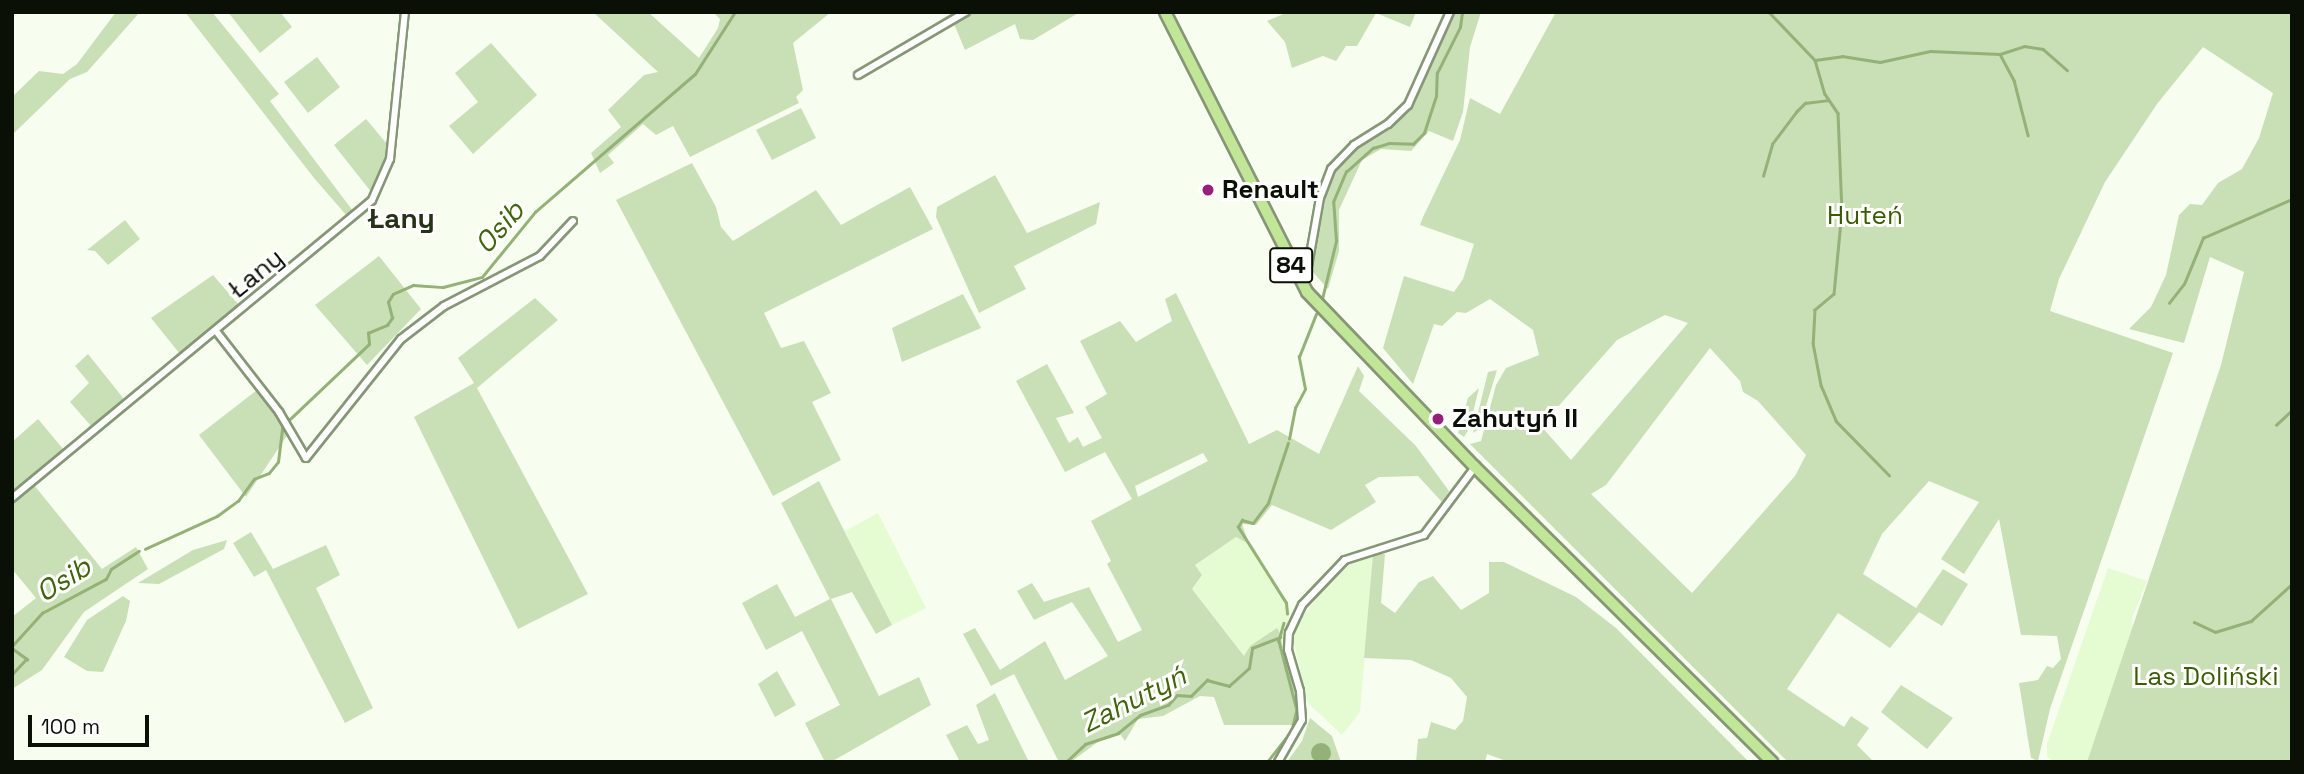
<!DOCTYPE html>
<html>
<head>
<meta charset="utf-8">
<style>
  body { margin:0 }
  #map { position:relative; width:2304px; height:774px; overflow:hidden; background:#f7fef0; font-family:"Space Grotesk",sans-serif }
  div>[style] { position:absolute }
  .built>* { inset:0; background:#e5fbd1 }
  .green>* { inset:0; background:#c9dfb5 }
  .water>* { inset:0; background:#94b177 }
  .round { border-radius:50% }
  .stream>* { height:2.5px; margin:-1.25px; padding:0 1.25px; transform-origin:1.25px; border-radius:1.25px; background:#94b177 }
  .roads { filter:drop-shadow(2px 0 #869777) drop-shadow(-2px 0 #869777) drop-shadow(0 2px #869777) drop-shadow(0 -2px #869777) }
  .street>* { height:6px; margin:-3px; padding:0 3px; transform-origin:3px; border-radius:3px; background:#fff }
  .primary>* { height:10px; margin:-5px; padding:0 5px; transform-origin:5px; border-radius:5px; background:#c2e697 }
  .dots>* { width:19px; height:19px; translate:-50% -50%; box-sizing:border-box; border:4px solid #fff; border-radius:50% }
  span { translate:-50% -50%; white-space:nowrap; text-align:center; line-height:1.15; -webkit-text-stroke:6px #fff; paint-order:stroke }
  .shield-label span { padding:2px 5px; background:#fff; border:2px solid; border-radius:5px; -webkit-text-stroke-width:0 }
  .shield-label { font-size:24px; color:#0a1005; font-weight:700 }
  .poi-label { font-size:26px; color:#0a1005; font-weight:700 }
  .left { translate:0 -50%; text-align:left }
  .park-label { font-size:26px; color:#3a5c00 }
  .street-label { font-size:26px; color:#0a1005 }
  .neighbourhood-label { font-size:28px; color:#253216; font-weight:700 }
  .water-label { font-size:28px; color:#41640d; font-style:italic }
  .frame { position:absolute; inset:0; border:14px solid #0a1005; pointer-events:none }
  .scale { position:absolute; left:28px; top:715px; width:121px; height:32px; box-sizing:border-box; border:4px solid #0a1005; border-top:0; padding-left:9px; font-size:21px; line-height:24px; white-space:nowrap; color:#0a1005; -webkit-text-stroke:5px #fff; paint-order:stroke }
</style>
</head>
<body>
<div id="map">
  <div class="built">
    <i style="clip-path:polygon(878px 513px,926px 608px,892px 625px,845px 531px)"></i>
    <i style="clip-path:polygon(1236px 537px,1254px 547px,1290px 612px,1283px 645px,1279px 631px,1250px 646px,1245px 657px,1192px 589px,1202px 575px,1195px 565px)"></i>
    <i style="clip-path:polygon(1373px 554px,1360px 712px,1342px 735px,1308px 703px,1293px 639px,1299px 622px,1331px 579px,1356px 560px)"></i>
    <i style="clip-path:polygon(2108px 568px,2147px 581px,2132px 618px,2133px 631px,2087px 762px,2055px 762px,2047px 757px,2047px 744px)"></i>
  </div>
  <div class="green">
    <i style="clip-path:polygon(116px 12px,140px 12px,87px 72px,70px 79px,12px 135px,12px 97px,39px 71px,63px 74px,77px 64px)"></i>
    <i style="clip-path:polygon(185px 12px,212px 12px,279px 94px,270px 101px,353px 211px,347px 216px,314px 178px)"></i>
    <i style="clip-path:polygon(228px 12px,280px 12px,292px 27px,260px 53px)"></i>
    <i style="clip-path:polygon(593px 12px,648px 12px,699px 58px,718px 28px,720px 19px,713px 12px,831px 12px,793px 43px,803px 90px,796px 97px,799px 103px,690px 157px,673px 126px,656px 135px,643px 124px,608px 155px,614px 163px,600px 173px,591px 153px,621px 127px,608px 110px,644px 75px,658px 72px)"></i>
    <i style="clip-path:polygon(974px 12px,1080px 12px,1033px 40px,1020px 39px,1015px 24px,965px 50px,954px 24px)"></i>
    <i style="clip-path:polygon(1288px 12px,1416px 12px,1410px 27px,1376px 13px,1357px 46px,1346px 46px,1336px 61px,1323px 56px,1292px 68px,1285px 42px,1267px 21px)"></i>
    <i style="clip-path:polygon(1451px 12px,1481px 12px,1470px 47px,1463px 112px,1453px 141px,1429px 131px,1411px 151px,1381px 149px,1362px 160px,1339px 210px,1339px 251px,1328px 289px,1311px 270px,1330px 175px,1354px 147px,1389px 128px,1408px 110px,1438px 50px)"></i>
    <i style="clip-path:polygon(evenodd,1556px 12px,2292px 12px,2292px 762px,2087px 762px,2221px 365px,2244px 272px,2210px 257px,2184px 343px,2129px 329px,2151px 307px,2166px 275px,2179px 215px,2190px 204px,2202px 205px,2218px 183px,2242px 169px,2259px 138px,2273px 93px,2203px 47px,2157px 104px,2105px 182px,2059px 279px,2050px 311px,2173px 353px,2050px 709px,2038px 761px,2031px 758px,2019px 683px,2038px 680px,2047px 666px,2053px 668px,2061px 659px,2057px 636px,2021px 635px,1999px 519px,1964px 574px,1941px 559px,1979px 502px,1929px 481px,1882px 534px,1863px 574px,1916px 608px,1943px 569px,1968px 584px,1942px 626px,1919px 612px,1890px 648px,1838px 613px,1787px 689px,1844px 727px,1851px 716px,1869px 728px,1857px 745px,1874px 762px,1788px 762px,1470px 444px,1481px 441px,1496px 385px,1506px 368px,1539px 355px,1533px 330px,1490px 299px,1466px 313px,1457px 312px,1442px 326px,1434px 324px,1413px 384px,1383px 348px,1404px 276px,1454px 292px,1463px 279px,1474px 244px,1420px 225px,1423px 217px,1460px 140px,1470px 98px,1500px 114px,1556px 12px,1665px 315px,1688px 323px,1571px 460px,1541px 426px,1617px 340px,1665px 315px,1556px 12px,1710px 348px,1740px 381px,1743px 392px,1758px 401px,1806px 455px,1795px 476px,1692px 593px,1591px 494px,1606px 485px,1710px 348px)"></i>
    <i style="clip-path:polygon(491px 43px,537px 95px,473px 154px,449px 126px,478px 102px,455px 73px)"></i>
    <i style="clip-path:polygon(317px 57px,340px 87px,308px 113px,284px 82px)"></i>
    <i style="clip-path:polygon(801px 108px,816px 138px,772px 160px,756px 130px)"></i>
    <i style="clip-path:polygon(366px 119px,387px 144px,384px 169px,372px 193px,334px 145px)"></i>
    <i style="clip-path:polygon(692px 163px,716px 207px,721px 227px,733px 241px,816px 190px,841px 225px,910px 187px,933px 229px,764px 313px,781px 348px,804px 341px,831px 393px,812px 402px,841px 460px,773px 496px,616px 200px)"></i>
    <i style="clip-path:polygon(995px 175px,1027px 233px,1100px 202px,1096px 224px,1014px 266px,1026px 289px,979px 313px,936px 217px,937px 207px)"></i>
    <i style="clip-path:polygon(125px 220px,140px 239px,108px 265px,95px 251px,87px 250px)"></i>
    <i style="clip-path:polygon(379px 256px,421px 309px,367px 365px,315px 305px)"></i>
    <i style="clip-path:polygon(213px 275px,238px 304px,180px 354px,151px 318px)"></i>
    <i style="clip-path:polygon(evenodd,1176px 293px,1249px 444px,1277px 430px,1319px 454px,1358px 366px,1364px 376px,1359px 391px,1416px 446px,1449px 491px,1442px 502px,1418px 476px,1379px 477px,1365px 485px,1376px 502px,1331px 530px,1272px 505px,1256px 525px,1242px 524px,1249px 544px,1236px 537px,1195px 565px,1202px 575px,1192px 589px,1244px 656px,1250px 646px,1277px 628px,1279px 631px,1300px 712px,1297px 725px,1224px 725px,1214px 697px,1200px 696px,1163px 716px,1138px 719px,1125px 741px,1120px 734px,1103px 738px,1071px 762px,1055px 762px,1058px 760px,1014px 674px,991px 686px,963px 634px,975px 628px,1000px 670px,1045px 641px,1065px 680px,1108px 656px,1072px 602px,1034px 620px,1017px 591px,1032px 583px,1044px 602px,1089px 587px,1118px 642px,1142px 630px,1107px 564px,1111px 561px,1091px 521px,1132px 499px,1105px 452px,1065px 472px,1016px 381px,1047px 364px,1074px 413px,1056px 418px,1069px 443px,1078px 437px,1083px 447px,1102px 438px,1085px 407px,1107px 394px,1080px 341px,1120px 321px,1136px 342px,1172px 321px,1165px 299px,1176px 293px,1203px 453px,1208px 461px,1138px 497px,1135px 486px,1203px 453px)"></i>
    <i style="clip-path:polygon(963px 294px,981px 328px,902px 362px,892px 328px)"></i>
    <i style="clip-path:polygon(535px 298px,558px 320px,477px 388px,588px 594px,518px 629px,414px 417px,474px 383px,458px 358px)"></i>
    <i style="clip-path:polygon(88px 354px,124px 399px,92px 427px,70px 402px,89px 383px,75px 366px)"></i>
    <i style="clip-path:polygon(1497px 370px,1479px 429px,1473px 433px,1488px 372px)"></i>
    <i style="clip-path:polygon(1479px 388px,1469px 429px,1464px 437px,1458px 433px,1468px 398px)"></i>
    <i style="clip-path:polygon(257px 390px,288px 434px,246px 497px,199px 435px)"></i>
    <i style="clip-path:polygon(38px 419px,64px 450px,12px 492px,12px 442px)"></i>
    <i style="clip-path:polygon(819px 481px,892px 625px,876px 634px,852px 592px,831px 599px,879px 696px,919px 677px,931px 705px,831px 762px,825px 762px,805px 723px,840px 705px,802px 631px,766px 650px,742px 603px,777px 584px,795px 617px,830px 599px,781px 503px)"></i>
    <i style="clip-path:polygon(34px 485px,102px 569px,136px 547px,148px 569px,84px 612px,42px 670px,12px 689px,12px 617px,36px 598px,12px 569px,12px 504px)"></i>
    <i style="clip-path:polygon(251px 532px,273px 569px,326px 545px,340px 575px,316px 588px,373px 708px,345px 723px,266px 570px,254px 577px,233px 543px)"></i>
    <i style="clip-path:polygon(227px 540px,224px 549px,159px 584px,138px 583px,193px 550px)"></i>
    <i style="clip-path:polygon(1373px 554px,1385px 554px,1381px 603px,1395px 613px,1419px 582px,1433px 576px,1461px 610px,1489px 593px,1489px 562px,1504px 562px,1576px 597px,1616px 628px,1749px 762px,1509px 762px,1487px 754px,1485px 762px,1416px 762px,1418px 739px,1427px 738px,1431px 722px,1455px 730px,1463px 721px,1467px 697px,1451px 678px,1411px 660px,1364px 658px)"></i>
    <i style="clip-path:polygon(123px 596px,130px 601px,126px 621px,103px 672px,87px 671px,64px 657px,87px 620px)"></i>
    <i style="clip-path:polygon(777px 671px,796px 705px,775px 717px,758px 684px)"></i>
    <i style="clip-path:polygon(1901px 685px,1953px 718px,1927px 749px,1881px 712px)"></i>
    <i style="clip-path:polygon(995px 693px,1029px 762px,960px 762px,946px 735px,967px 725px,978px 744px,989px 740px,976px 705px)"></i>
    <i style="clip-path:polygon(1310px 718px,1332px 736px,1341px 762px,1287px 762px,1302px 741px)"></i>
  </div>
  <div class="water">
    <i class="round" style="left:1311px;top:743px;width:20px;height:20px"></i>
  </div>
  <div class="stream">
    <i style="left:1769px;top:12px;width:66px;rotate:46.2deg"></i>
    <i style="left:1815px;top:60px;width:35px;rotate:74deg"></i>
    <i style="left:1825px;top:94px;width:23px;rotate:56deg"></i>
    <i style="left:1838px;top:113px;width:98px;rotate:87.7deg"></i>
    <i style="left:1842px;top:211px;width:83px;rotate:95.5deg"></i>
    <i style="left:1834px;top:294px;width:25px;rotate:140deg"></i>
    <i style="left:1815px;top:310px;width:33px;rotate:93deg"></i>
    <i style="left:1813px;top:343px;width:43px;rotate:79.2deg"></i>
    <i style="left:1821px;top:385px;width:39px;rotate:67deg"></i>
    <i style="left:1836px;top:421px;width:76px;rotate:45.5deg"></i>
    <i style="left:2000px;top:54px;width:25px;rotate:-18deg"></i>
    <i style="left:2024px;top:46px;width:19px;rotate:9deg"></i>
    <i style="left:2043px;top:49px;width:32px;rotate:41deg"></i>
    <i style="left:1815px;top:60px;width:27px;rotate:-8deg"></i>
    <i style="left:1842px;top:56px;width:38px;rotate:9deg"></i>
    <i style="left:1880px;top:62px;width:51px;rotate:-12.4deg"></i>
    <i style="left:1930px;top:51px;width:70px;rotate:2.5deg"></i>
    <i style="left:2000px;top:54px;width:30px;rotate:62deg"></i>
    <i style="left:2014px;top:80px;width:57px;rotate:75.7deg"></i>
    <i style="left:1763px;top:176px;width:33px;rotate:-74deg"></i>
    <i style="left:1772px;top:144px;width:40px;rotate:-53deg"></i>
    <i style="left:1796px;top:112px;width:13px;rotate:-45deg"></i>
    <i style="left:1805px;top:103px;width:23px;rotate:-7deg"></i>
    <i style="left:1322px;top:299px;width:60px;rotate:-76.4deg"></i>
    <i style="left:1336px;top:241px;width:39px;rotate:-94deg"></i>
    <i style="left:1333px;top:202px;width:33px;rotate:-67deg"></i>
    <i style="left:1346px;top:172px;width:36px;rotate:-42deg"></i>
    <i style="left:1373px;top:148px;width:17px;rotate:-17deg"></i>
    <i style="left:1389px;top:143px;width:24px;rotate:2deg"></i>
    <i style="left:1413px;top:144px;width:16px;rotate:-45deg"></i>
    <i style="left:1424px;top:133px;width:39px;rotate:-72deg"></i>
    <i style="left:1436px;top:96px;width:23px;rotate:-88deg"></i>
    <i style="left:1437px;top:73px;width:51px;rotate:-63.4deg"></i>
    <i style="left:1460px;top:27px;width:15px;rotate:-82deg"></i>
    <i style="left:2169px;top:303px;width:24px;rotate:-52deg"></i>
    <i style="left:2184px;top:284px;width:50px;rotate:-67.6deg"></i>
    <i style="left:2203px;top:238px;width:97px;rotate:-23.7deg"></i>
    <i style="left:289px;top:420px;width:110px;rotate:-43.5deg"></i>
    <i style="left:369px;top:344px;width:11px;rotate:-95deg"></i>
    <i style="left:368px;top:333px;width:21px;rotate:-23deg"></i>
    <i style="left:387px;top:325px;width:9px;rotate:-54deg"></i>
    <i style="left:392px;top:318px;width:16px;rotate:-104deg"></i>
    <i style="left:388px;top:302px;width:9px;rotate:-58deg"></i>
    <i style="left:393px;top:294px;width:22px;rotate:-24deg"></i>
    <i style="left:413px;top:285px;width:30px;rotate:4deg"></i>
    <i style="left:443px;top:287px;width:40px;rotate:-14.4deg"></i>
    <i style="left:482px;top:277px;width:84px;rotate:-50.8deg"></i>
    <i style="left:535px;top:212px;width:211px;rotate:-40.8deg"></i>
    <i style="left:695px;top:74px;width:74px;rotate:-57.2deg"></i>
    <i style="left:2276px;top:425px;width:22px;rotate:-43deg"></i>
    <i style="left:1289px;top:439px;width:32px;rotate:-79deg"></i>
    <i style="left:1295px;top:408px;width:21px;rotate:-62deg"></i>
    <i style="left:1305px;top:389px;width:33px;rotate:-101deg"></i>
    <i style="left:1299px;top:357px;width:46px;rotate:-68.4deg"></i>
    <i style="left:145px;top:549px;width:79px;rotate:-24.6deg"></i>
    <i style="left:217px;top:516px;width:26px;rotate:-36deg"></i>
    <i style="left:238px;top:501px;width:27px;rotate:-54deg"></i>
    <i style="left:254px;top:479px;width:16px;rotate:-22deg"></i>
    <i style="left:269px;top:473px;width:14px;rotate:-51deg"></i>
    <i style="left:278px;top:462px;width:38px;rotate:-83deg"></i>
    <i style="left:1287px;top:614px;width:11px;rotate:-95deg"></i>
    <i style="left:1286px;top:603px;width:90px;rotate:-122.3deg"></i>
    <i style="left:1238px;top:527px;width:8px;rotate:-60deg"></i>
    <i style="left:1242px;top:520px;width:11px;rotate:15deg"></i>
    <i style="left:1253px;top:523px;width:25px;rotate:-53deg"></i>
    <i style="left:1268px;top:503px;width:63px;rotate:-71.6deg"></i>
    <i style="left:2194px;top:622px;width:23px;rotate:25deg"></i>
    <i style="left:2215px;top:632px;width:38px;rotate:-17deg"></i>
    <i style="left:2251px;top:621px;width:55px;rotate:-42.1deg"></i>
    <i style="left:1284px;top:623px;width:19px;rotate:106deg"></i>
    <i style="left:1279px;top:641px;width:71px;rotate:75.4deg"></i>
    <i style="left:1297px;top:710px;width:16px;rotate:104deg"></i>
    <i style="left:12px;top:646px;width:45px;rotate:-47.7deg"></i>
    <i style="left:42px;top:613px;width:72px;rotate:-28deg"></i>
    <i style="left:106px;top:579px;width:11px;rotate:-63deg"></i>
    <i style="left:111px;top:569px;width:33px;rotate:-33deg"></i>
    <i style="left:12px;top:648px;width:19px;rotate:36deg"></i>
    <i style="left:27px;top:659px;width:22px;rotate:133deg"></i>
    <i style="left:1066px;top:762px;width:26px;rotate:-43deg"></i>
    <i style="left:1085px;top:744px;width:35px;rotate:-18deg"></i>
    <i style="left:1118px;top:733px;width:28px;rotate:-39deg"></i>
    <i style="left:1140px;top:715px;width:30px;rotate:-20deg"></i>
    <i style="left:1168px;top:705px;width:13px;rotate:-48deg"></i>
    <i style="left:1177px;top:695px;width:14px;rotate:4deg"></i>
    <i style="left:1191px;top:696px;width:23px;rotate:-45deg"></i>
    <i style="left:1207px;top:680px;width:23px;rotate:15deg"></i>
    <i style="left:1229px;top:686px;width:27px;rotate:-42deg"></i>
    <i style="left:1249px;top:668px;width:20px;rotate:-81deg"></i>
    <i style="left:1252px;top:648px;width:30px;rotate:-21deg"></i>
    <i style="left:1267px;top:762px;width:36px;rotate:-52deg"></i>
  </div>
  <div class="roads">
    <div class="street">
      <i style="left:858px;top:75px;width:125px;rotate:-30.3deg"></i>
      <i style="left:1299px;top:277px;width:14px;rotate:-51deg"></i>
      <i style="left:1308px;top:266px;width:69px;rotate:-80deg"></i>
      <i style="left:1320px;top:198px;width:31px;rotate:-69deg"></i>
      <i style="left:1331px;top:169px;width:33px;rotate:-46deg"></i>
      <i style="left:1354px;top:145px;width:40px;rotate:-32deg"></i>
      <i style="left:1388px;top:124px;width:28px;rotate:-44deg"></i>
      <i style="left:1408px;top:105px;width:102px;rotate:-65.7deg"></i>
      <i style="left:216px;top:331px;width:103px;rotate:52.1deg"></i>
      <i style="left:279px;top:412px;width:53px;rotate:59.6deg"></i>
      <i style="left:306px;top:458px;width:152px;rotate:-51.4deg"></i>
      <i style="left:401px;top:339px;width:54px;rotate:-37.5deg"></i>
      <i style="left:444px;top:306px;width:108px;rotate:-27.5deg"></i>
      <i style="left:540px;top:256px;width:48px;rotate:-46.7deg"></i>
      <i style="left:12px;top:498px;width:467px;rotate:-39.6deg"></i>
      <i style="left:372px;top:200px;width:45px;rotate:-66.3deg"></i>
      <i style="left:390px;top:159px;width:148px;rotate:-84.2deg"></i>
      <i style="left:1278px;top:762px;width:48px;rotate:-60.3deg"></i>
      <i style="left:1302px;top:720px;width:29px;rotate:-94deg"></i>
      <i style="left:1300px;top:691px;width:43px;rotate:-106.3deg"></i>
      <i style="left:1288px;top:650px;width:17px;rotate:-87deg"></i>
      <i style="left:1289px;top:633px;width:31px;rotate:-65deg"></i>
      <i style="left:1302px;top:605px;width:62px;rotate:-46.3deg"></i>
      <i style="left:1345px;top:560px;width:83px;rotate:-17.6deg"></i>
      <i style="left:1424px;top:535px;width:85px;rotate:-53.1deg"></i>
    </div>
    <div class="primary">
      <i style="left:1165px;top:12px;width:314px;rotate:63.1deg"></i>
      <i style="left:1307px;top:292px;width:243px;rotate:46.2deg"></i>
      <i style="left:1475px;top:467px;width:419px;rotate:44.8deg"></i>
    </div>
  </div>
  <div class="dots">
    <i style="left:1208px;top:190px;background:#971e79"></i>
    <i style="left:1438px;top:419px;background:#971e79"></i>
  </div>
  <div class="shield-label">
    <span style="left:1291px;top:265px">84</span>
  </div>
  <div class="poi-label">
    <span class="left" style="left:1222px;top:190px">Renault</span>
    <span class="left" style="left:1452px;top:419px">Zahutyń II</span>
  </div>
  <div class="park-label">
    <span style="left:1865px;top:216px">Huteń</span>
    <span style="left:2206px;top:677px">Las Doliński</span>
  </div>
  <div class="street-label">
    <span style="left:256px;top:274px;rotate:-39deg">Łany</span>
  </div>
  <div class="neighbourhood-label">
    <span style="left:401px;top:218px">Łany</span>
  </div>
  <div class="water-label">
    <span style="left:499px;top:227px;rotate:-49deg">Osib</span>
    <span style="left:63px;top:579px;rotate:-32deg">Osib</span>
    <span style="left:1133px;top:699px;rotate:-27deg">Zahutyń</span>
  </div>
  <div class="frame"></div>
  <div class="scale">100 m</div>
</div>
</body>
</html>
